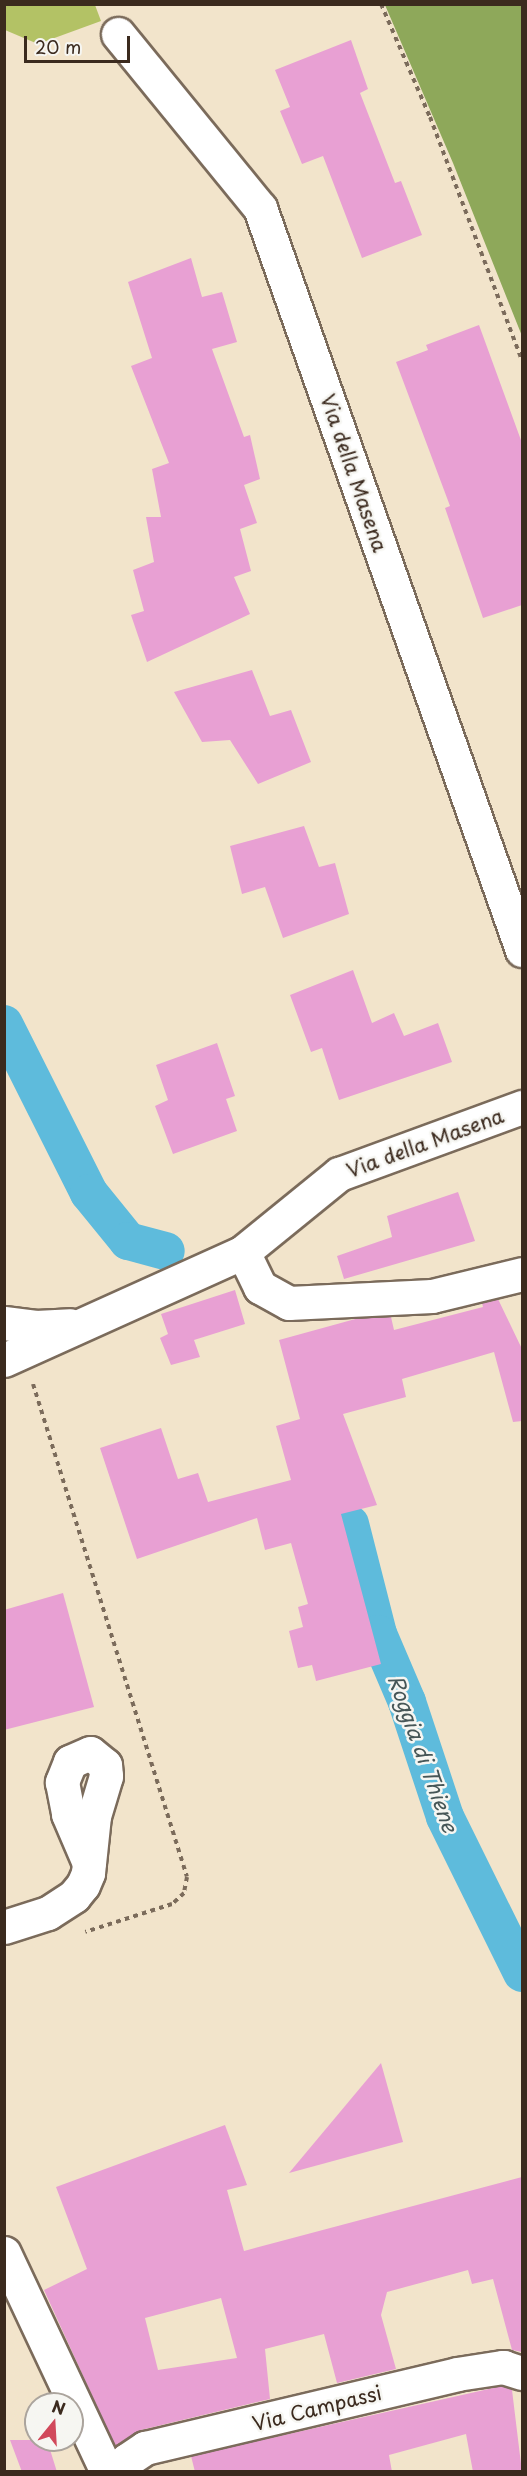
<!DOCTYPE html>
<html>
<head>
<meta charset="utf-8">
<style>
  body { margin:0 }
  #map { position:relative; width:527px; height:2476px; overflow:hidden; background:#f2e4cb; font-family:"Playpen Sans",sans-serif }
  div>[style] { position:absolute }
  .green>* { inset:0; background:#b3c265 }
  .forest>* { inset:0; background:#8ea85a }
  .canal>* { height:38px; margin:-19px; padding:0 19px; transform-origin:19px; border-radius:19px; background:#5ebbdc }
  .building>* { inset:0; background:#e8a0d3 }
  .path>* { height:4px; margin-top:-2px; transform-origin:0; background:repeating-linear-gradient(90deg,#7b6b5b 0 4.5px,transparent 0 9px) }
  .roads { filter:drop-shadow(2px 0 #7b6b5b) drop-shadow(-2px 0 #7b6b5b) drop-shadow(0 2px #7b6b5b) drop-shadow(0 -2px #7b6b5b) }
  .street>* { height:33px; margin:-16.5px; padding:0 16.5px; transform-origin:16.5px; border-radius:16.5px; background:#fff }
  span { translate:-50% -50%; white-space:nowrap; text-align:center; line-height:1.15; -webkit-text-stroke:5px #f6f6f2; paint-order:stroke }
  .street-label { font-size:20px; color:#3b2a1e }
  .water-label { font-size:21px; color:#465657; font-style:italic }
  .frame { position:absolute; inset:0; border:6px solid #3b2a1e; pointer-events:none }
  .north { position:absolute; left:24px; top:2392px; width:60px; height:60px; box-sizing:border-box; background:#f6f6f2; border:2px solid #aba49d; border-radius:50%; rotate:18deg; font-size:16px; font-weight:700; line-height:24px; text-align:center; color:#3b2a1e }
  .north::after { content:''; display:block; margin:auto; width:21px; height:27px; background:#d1495b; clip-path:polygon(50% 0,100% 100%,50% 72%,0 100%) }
  .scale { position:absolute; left:24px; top:36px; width:106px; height:27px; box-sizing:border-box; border:3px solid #3b2a1e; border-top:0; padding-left:8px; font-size:18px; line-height:21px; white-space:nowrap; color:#3b2a1e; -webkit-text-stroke:4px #f6f6f2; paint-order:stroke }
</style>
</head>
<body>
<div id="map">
  <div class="green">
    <i style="clip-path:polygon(4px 5px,95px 5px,101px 21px,38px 44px,5px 30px)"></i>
  </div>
  <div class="forest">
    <i style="clip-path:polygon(385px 5px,522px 5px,522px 336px,453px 163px)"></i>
  </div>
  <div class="canal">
    <i style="left:4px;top:1024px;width:189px;rotate:63.3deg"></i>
    <i style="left:89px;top:1193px;width:62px;rotate:50.9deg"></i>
    <i style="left:128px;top:1241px;width:39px;rotate:15deg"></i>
    <i style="left:350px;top:1524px;width:114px;rotate:75.7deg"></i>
    <i style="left:378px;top:1634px;width:74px;rotate:66.9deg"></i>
    <i style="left:407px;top:1702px;width:121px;rotate:71.7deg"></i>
    <i style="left:445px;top:1817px;width:174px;rotate:63.7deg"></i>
  </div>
  <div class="building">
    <i style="clip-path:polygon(351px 40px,368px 89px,360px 93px,395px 183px,401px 181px,422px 235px,362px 258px,323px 156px,302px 164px,280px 111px,290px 107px,275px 70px)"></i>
    <i style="clip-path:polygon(191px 258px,202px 297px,222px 292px,237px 342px,212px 349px,244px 437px,250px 435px,260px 479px,244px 485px,257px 523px,240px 529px,251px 571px,234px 577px,250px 614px,147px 662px,131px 615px,144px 611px,133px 570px,154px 562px,146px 517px,161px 517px,152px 469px,169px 463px,131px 366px,152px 358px,128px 282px)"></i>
    <i style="clip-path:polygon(479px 325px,522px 443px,522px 605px,483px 618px,445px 508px,450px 506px,396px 362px,428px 350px,426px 345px)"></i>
    <i style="clip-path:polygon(252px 670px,270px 716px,291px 710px,311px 762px,258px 784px,230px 740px,202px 742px,174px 692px)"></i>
    <i style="clip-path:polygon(304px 826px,319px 867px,335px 863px,349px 914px,283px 938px,265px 887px,242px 894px,230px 846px)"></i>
    <i style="clip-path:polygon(353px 970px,372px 1023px,394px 1013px,404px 1036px,438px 1023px,452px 1062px,339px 1100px,322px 1048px,311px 1052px,290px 995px)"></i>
    <i style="clip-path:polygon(217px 1043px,235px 1096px,226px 1099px,237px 1131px,173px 1154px,155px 1106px,168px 1100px,156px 1065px)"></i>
    <i style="clip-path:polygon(458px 1192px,475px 1241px,344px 1279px,337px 1256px,392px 1237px,387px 1216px)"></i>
    <i style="clip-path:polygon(235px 1290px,245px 1324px,194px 1340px,200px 1357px,171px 1365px,160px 1338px,168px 1334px,161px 1314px)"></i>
    <i style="clip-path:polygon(498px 1299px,522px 1349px,522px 1421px,513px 1422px,494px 1352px,402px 1379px,406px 1397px,343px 1414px,377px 1505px,341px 1514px,381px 1664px,316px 1681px,312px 1665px,298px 1668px,289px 1631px,303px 1627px,298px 1607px,308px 1604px,291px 1543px,265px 1550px,257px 1518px,137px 1559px,100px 1448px,161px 1428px,178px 1479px,198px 1473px,208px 1502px,291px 1480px,276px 1426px,300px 1419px,279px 1340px,359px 1318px,391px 1317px,394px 1330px,483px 1307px,482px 1303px)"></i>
    <i style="clip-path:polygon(63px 1593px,94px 1707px,4px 1730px,4px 1610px)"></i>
    <i style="clip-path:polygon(381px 2063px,403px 2142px,289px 2173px)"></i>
    <i style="clip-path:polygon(evenodd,225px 2125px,247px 2185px,227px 2190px,244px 2251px,522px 2177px,522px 2352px,512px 2350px,493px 2279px,472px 2284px,468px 2270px,387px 2292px,381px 2315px,396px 2369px,337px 2383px,324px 2334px,265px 2349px,270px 2399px,141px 2430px,115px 2446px,44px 2290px,87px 2269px,56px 2187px,225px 2125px,221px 2298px,237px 2358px,158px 2370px,145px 2318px,221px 2298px)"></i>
    <i style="clip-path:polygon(502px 2386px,512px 2390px,522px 2472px,473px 2472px,466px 2434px,389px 2455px,392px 2472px,195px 2472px,191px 2456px)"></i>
    <i style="clip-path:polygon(10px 2440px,47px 2440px,57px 2472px,22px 2472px)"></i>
  </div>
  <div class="path">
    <i style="left:381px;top:4px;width:123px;rotate:66.6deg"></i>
    <i style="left:430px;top:117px;width:261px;rotate:69.3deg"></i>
    <i style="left:33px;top:1384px;width:516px;rotate:72.65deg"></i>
    <i style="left:187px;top:1877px;width:16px;rotate:101deg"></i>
    <i style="left:184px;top:1893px;width:16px;rotate:137deg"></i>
    <i style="left:172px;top:1904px;width:91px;rotate:162.2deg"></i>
  </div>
  <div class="roads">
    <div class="street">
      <i style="left:118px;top:34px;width:225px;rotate:50.8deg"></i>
      <i style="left:260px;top:208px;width:787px;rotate:70.55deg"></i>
      <i style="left:243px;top:1252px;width:39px;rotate:64deg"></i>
      <i style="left:260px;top:1287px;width:33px;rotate:29deg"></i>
      <i style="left:289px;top:1303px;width:143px;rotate:-2.8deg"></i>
      <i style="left:432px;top:1296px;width:93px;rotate:-13.7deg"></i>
      <i style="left:4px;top:1323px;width:32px;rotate:7deg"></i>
      <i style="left:36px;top:1327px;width:34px;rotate:-3deg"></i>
      <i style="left:4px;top:1360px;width:262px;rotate:-24.3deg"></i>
      <i style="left:243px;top:1252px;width:124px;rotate:-39.1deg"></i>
      <i style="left:339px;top:1174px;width:195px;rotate:-20.1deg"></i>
      <i style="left:4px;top:1927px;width:46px;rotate:-17.7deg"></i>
      <i style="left:48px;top:1913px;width:31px;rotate:-33deg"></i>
      <i style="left:74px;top:1896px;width:14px;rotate:-51deg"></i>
      <i style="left:83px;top:1885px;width:13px;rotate:-67deg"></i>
      <i style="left:88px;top:1873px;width:57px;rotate:-84deg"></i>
      <i style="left:94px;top:1816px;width:42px;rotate:-73.3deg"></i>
      <i style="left:106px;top:1776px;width:11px;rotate:-95deg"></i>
      <i style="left:105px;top:1765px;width:19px;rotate:-141deg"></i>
      <i style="left:90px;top:1753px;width:22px;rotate:156deg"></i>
      <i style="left:70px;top:1762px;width:22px;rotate:112deg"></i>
      <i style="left:62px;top:1782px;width:33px;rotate:79deg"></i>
      <i style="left:68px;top:1814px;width:53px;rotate:66.8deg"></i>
      <i style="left:4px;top:2253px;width:242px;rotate:64.8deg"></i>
      <i style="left:120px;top:2472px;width:14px;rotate:-60deg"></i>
      <i style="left:127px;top:2460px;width:22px;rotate:-34deg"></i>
      <i style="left:145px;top:2448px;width:321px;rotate:-13.3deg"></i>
      <i style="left:457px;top:2374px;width:47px;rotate:-8.7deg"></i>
      <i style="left:503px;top:2367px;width:20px;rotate:18deg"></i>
    </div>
  </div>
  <div class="street-label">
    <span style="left:354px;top:473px;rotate:71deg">Via della Masena</span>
    <span style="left:425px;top:1143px;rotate:-20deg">Via della Masena</span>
    <span style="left:317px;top:2408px;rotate:-14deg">Via Campassi</span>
  </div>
  <div class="water-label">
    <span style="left:424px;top:1753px;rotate:70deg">Roggia di Thiene</span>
  </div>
  <div class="frame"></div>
  <div class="north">N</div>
  <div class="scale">20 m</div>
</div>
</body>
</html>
